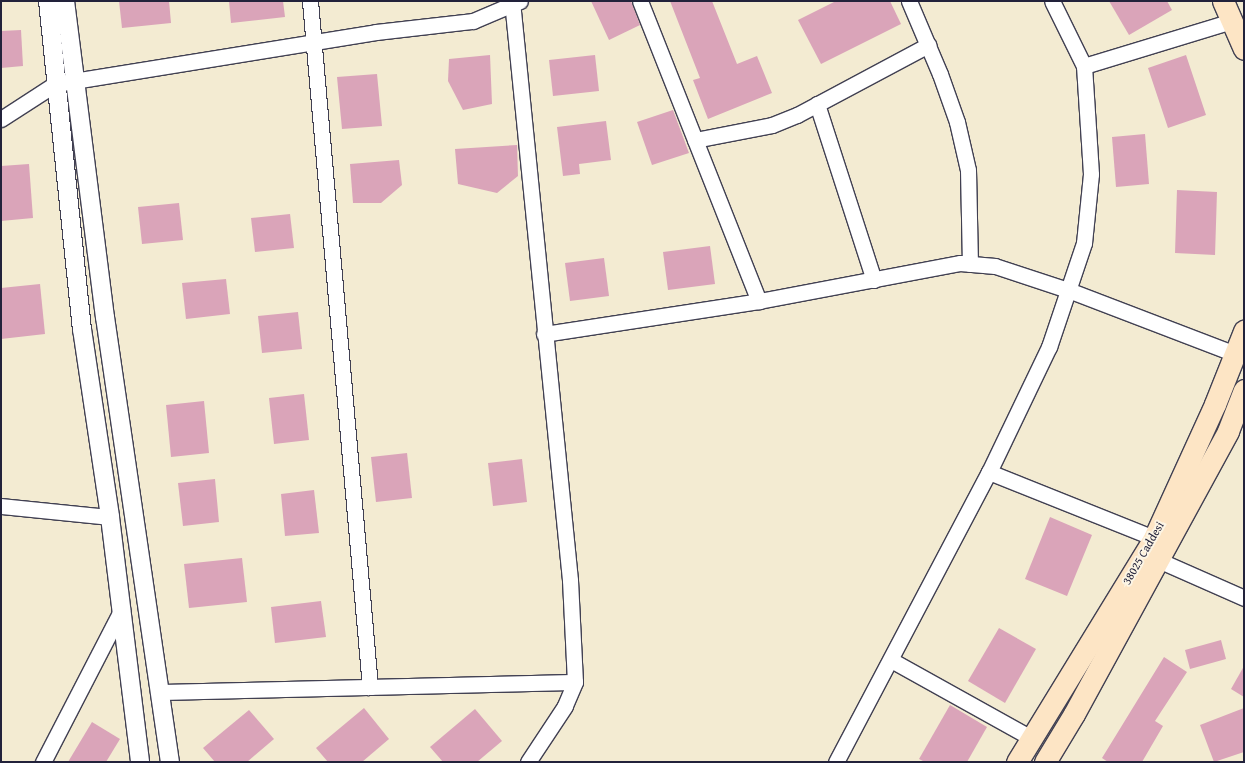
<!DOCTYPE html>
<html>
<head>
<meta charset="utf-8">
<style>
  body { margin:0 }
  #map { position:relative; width:1245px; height:763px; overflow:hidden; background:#f3ebd2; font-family:"Gentium Book Plus",serif }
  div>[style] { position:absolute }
  .building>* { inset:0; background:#daa4b9 }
  .roads { filter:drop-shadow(1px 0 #414052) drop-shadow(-1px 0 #414052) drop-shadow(0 1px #414052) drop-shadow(0 -1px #414052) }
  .minor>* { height:15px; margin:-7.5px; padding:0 7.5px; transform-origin:7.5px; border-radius:7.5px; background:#fff }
  .tertiary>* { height:18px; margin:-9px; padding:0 9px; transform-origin:9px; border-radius:9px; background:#fff }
  .secondary>* { height:21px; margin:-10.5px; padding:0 10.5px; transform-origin:10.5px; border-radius:10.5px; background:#fde5c5 }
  span { translate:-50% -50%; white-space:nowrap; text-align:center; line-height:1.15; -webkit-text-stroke:4px #fcf5e5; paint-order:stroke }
  .street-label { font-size:12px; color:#22223b }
  .frame { position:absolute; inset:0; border:2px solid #22223b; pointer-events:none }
</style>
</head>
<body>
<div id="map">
  <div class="building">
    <i style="clip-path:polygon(119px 1px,169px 1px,171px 23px,122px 28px)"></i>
    <i style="clip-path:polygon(229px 1px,283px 1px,285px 17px,231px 23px)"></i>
    <i style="clip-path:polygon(591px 1px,631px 1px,640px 25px,609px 40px)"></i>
    <i style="clip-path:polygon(670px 1px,712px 1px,737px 64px,757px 56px,772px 93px,708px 119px,693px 80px,700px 78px)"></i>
    <i style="clip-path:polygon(836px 1px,890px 1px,901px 24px,821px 64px,798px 20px)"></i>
    <i style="clip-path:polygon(1109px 1px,1167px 1px,1172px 10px,1129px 35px)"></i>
    <i style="clip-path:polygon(21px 30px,23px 66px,1px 68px,1px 31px)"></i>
    <i style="clip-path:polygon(490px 55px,492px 104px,463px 110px,448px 81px,449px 59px)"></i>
    <i style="clip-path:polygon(595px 55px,599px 91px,553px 96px,549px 60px)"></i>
    <i style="clip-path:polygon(1186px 55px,1206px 115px,1168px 128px,1148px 68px)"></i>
    <i style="clip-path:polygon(377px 74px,382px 126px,342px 129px,337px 77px)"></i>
    <i style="clip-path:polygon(673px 110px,689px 153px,652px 165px,637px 122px)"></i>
    <i style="clip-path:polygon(606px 121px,611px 160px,579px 164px,580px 174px,563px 176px,557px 127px)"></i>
    <i style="clip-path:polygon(1145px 134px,1149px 184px,1116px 187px,1112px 137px)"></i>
    <i style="clip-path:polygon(517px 145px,518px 176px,497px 193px,458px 184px,455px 149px)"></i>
    <i style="clip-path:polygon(399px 160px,402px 185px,381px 203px,353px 203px,350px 164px)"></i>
    <i style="clip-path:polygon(29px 164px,33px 218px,1px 221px,1px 166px)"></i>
    <i style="clip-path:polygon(1177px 190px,1217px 192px,1215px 255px,1175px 253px)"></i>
    <i style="clip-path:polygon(179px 203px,183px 240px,142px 244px,138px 207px)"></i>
    <i style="clip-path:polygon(290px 214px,294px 248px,255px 252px,251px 218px)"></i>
    <i style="clip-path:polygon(710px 246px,715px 284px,668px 290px,663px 252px)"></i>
    <i style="clip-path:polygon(604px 258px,609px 296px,570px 301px,565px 263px)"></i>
    <i style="clip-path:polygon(226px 279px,230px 314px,186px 319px,182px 283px)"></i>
    <i style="clip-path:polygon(40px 284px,45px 334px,1px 339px,1px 288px)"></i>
    <i style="clip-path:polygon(298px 312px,302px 349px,262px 353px,258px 316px)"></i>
    <i style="clip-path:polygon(304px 394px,309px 440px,274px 444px,269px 398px)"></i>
    <i style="clip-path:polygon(204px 401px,209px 453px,171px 457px,166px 405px)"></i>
    <i style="clip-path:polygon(407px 453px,412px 498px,376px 502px,371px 457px)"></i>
    <i style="clip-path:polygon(522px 459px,527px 502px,493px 506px,488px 463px)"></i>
    <i style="clip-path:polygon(215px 479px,219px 522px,183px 526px,178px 483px)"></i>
    <i style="clip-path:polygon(314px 490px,319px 533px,285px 536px,281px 494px)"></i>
    <i style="clip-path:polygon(1050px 517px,1092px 535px,1067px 596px,1025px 579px)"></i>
    <i style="clip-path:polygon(242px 558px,247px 602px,189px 608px,184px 564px)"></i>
    <i style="clip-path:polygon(321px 601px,326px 637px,275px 643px,271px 607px)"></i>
    <i style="clip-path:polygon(999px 628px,1036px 649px,1005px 703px,968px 681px)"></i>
    <i style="clip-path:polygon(1221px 640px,1226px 659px,1190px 669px,1185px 650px)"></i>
    <i style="clip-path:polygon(1164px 657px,1187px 672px,1155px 721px,1163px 726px,1142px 762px,1108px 762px,1102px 758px)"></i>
    <i style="clip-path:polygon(1244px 666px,1244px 697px,1231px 689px)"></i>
    <i style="clip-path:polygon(950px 705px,987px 727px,967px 762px,925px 762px,919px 759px)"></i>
    <i style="clip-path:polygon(364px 708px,389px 739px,362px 762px,328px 762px,316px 748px)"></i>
    <i style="clip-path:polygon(1244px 708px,1244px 752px,1214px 762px,1200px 725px)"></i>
    <i style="clip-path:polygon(475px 709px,502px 741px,477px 762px,443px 762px,430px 747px)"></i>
    <i style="clip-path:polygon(249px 710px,274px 739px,247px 762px,215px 762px,203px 748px)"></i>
    <i style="clip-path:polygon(92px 722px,120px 739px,106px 762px,68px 762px)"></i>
  </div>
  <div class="roads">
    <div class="minor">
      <i style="left:310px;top:1px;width:689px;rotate:85deg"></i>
      <i style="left:512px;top:1px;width:582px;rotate:84.28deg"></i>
      <i style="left:570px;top:580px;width:102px;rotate:87.2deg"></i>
      <i style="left:575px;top:682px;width:26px;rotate:113deg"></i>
      <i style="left:565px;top:706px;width:67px;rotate:123.5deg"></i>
      <i style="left:640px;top:1px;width:323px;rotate:68.4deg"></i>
      <i style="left:909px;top:1px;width:79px;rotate:67deg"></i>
      <i style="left:940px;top:74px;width:51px;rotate:70.5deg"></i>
      <i style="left:957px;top:122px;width:49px;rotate:77.1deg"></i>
      <i style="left:968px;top:170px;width:94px;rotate:88.8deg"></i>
      <i style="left:1084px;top:66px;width:155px;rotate:-16.9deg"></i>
      <i style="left:817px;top:104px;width:185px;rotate:72.1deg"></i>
      <i style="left:1px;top:119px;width:64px;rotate:-32.9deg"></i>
      <i style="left:55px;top:84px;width:325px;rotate:-9.2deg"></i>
      <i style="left:376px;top:32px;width:98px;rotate:-6.5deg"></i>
      <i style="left:473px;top:21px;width:51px;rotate:-23.1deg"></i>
      <i style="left:695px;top:140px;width:78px;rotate:-11deg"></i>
      <i style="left:772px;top:125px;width:27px;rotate:-22deg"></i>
      <i style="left:797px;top:115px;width:149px;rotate:-28.1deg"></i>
      <i style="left:544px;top:334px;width:218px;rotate:-8.7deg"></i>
      <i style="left:759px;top:301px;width:205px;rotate:-10.7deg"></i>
      <i style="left:960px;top:263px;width:35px;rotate:5deg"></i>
      <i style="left:995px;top:266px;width:77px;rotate:18.2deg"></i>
      <i style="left:1068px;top:290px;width:180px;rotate:20.9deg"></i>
      <i style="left:989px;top:472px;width:178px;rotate:21.8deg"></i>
      <i style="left:1px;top:506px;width:110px;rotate:5.8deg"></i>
      <i style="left:1158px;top:560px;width:94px;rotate:23.8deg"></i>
      <i style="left:891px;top:660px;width:160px;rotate:29.1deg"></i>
      <i style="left:159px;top:692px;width:416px;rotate:-1.4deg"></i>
      <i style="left:43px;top:762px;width:172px;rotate:-62.7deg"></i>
      <i style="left:836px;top:762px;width:328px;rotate:-62.2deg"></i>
      <i style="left:989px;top:472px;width:139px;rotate:-64.4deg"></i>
      <i style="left:1049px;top:347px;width:110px;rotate:-71.4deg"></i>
      <i style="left:1084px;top:243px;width:69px;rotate:-84.2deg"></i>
      <i style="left:1091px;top:174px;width:108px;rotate:-93.7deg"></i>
      <i style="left:1084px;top:66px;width:72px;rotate:-116.2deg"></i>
    </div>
    <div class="tertiary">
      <i style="left:48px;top:1px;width:330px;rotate:84.1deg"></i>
      <i style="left:82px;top:329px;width:190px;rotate:81.5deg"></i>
      <i style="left:110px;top:517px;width:247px;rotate:83deg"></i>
      <i style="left:65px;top:1px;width:319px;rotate:82.8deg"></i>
      <i style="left:105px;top:317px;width:450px;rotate:81.7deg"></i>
    </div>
    <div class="secondary">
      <i style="left:1223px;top:1px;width:52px;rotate:66.4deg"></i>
      <i style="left:1017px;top:762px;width:263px;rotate:-58.5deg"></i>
      <i style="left:1154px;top:538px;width:147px;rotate:-65.5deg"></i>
      <i style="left:1215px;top:404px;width:79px;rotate:-68.3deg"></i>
      <i style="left:1045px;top:762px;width:56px;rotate:-58.9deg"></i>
      <i style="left:1074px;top:714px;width:322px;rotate:-61.4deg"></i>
      <i style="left:1228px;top:431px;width:44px;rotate:-68.7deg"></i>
    </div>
  </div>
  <div class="street-label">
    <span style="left:1143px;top:553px;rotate:-60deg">38025 Caddesi</span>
  </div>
  <div class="frame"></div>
</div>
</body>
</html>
